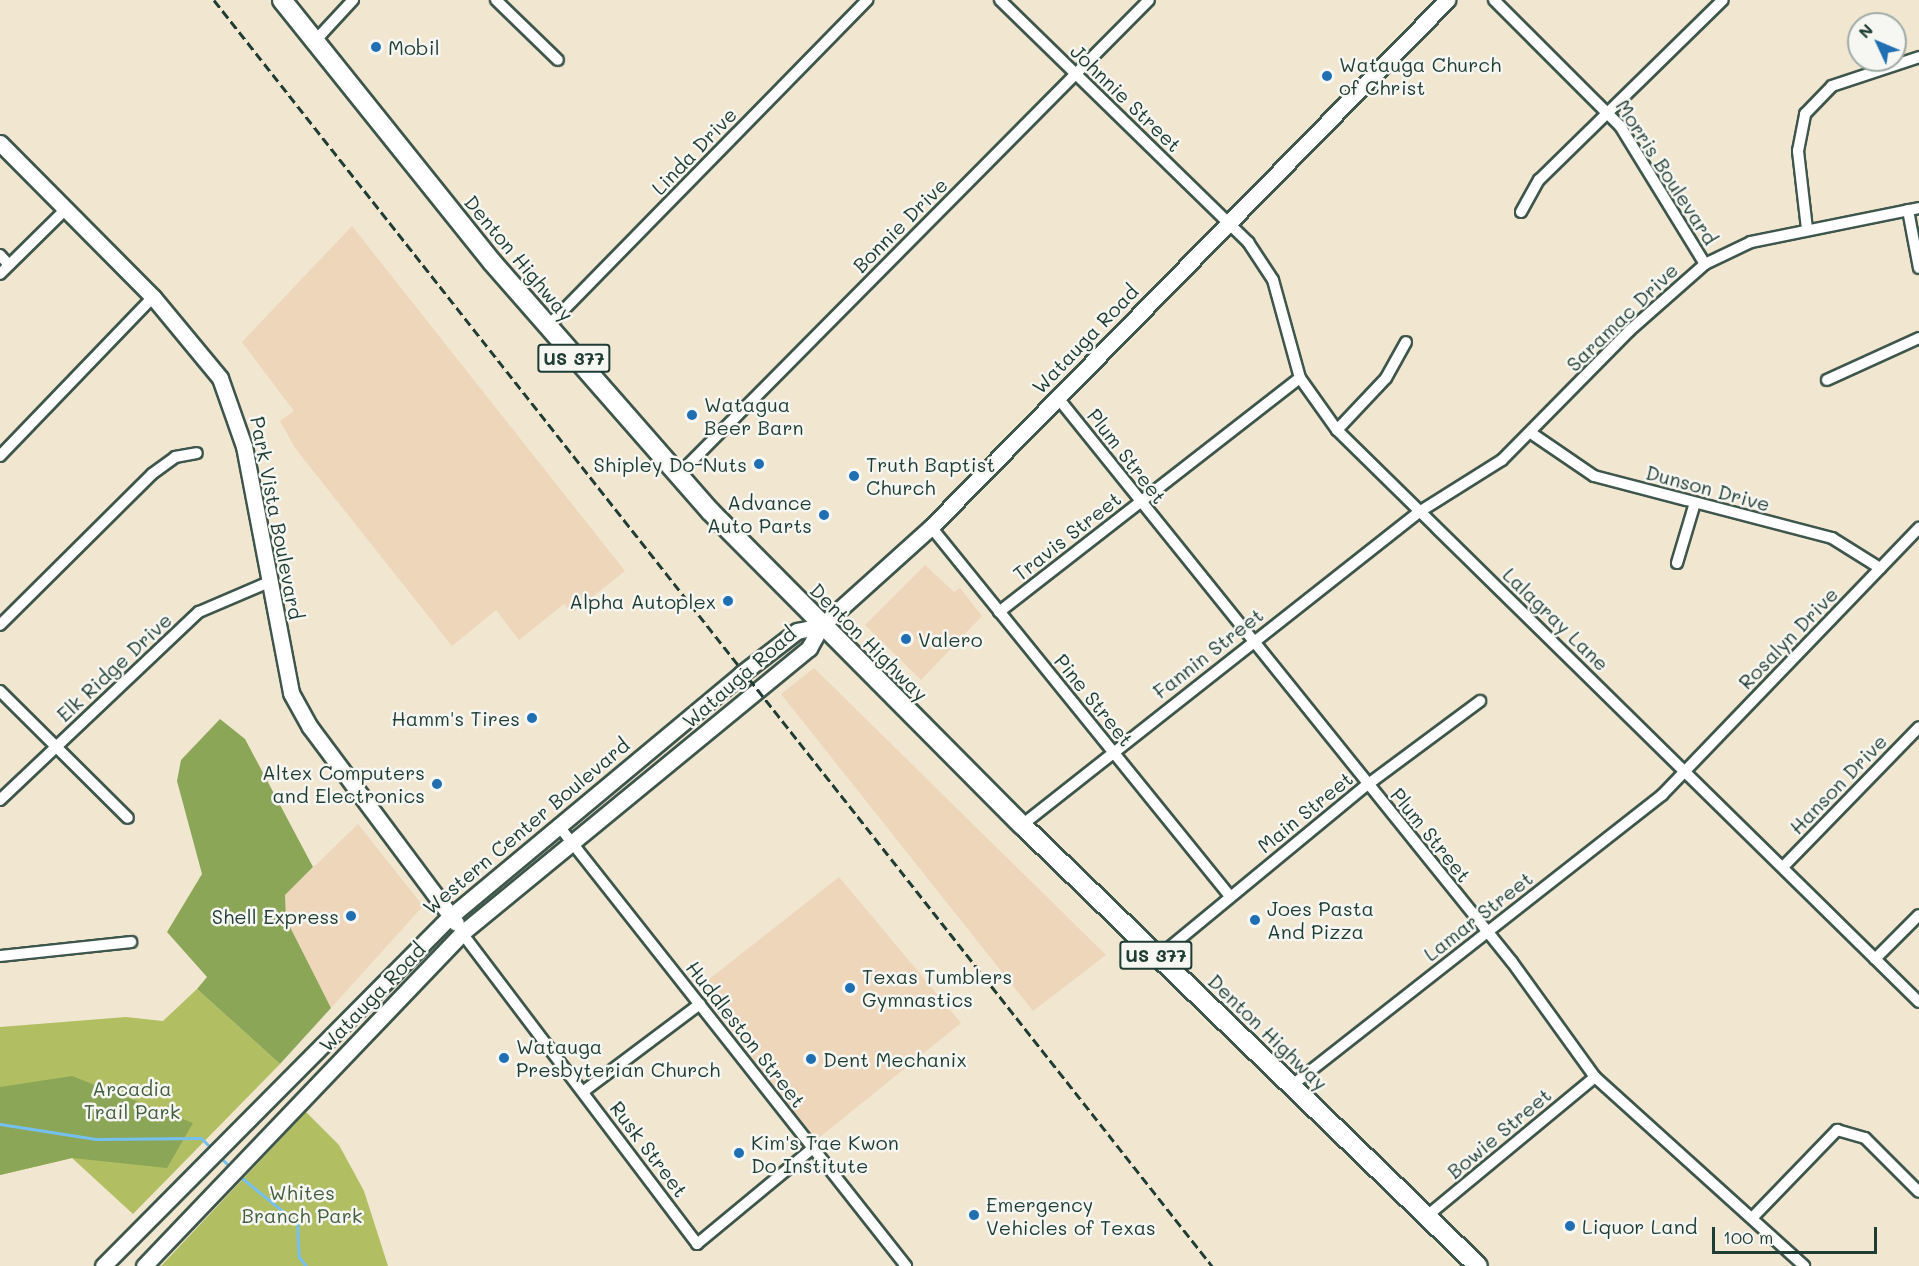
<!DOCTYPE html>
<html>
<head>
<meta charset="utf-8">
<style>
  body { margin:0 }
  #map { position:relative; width:1919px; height:1266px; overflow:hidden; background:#f1e6d0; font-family:Mali,sans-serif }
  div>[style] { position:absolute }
  .built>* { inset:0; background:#eed6bb }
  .green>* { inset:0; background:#b1bf62 }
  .forest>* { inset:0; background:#8ca658 }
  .stream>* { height:3px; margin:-1.5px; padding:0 1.5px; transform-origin:1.5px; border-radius:1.5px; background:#76c0ef }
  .roads { filter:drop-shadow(2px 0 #3e564b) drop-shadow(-2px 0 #3e564b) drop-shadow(0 2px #3e564b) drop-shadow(0 -2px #3e564b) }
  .street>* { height:10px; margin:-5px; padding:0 5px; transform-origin:5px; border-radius:5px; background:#fff }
  .secondary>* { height:15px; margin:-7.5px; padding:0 7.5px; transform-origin:7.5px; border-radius:7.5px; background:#fff }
  .primary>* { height:18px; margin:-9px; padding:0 9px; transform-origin:9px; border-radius:9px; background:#fff }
  .rail>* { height:3px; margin-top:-1.5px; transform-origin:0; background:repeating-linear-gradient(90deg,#1f3d34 0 9px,transparent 0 13.5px) }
  .dots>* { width:16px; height:16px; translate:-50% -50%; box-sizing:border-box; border:3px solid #f6f6f2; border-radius:50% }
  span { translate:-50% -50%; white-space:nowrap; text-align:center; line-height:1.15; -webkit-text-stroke:5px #f6f6f2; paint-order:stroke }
  .shield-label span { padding:2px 4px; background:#f6f6f2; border:2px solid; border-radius:4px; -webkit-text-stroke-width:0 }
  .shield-label { font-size:18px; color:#1f3d34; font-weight:700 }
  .poi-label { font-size:20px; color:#1f3d34 }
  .left { translate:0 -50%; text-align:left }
  .right { translate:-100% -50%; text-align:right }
  .street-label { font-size:20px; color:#1f3d34 }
  .park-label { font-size:20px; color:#445e40 }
  .north { position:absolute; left:1847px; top:12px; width:60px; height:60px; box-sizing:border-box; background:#f6f6f2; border:2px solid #a0aca6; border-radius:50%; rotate:314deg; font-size:16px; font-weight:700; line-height:24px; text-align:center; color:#1f3d34 }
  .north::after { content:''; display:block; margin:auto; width:21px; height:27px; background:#1f6fb2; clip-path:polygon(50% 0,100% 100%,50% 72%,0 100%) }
  .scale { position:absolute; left:1712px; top:1227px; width:165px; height:27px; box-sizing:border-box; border:3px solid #1f3d34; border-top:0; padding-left:8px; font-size:18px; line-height:21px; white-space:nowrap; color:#1f3d34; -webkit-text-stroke:4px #f6f6f2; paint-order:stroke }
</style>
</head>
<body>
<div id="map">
  <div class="built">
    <i style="clip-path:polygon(352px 226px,625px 571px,572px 613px,564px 604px,519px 640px,496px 610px,452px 646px,295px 448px,280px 421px,294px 411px,242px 342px)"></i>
    <i style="clip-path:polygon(925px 565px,954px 592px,960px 588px,982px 616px,921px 680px,865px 625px)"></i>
    <i style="clip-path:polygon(814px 668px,1106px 955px,1033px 1011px,781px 694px)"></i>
    <i style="clip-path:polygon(358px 824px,423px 906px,331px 1008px,286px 919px,285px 895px)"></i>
    <i style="clip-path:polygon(839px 877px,961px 1023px,815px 1141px,699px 987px)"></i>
  </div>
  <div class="green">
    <i style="clip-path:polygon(197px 989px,280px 1064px,133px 1214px,72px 1158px,0 1175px,0 1027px,126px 1017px,163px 1021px)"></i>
    <i style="clip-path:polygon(306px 1112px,339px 1145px,364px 1191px,388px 1266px,161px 1266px)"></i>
  </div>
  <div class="forest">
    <i style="clip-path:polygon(220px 719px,245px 739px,313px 867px,285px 895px,286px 919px,331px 1008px,280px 1064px,197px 989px,207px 977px,167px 932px,202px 874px,177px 781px,181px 760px)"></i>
    <i style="clip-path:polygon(72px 1076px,193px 1123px,167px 1168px,72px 1158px,0 1175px,0 1087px)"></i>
  </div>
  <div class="stream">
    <i style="left:0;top:1124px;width:97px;rotate:8.9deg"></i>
    <i style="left:96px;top:1139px;width:105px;rotate:-0.5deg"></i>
    <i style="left:201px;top:1138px;width:17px;rotate:45deg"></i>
    <i style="left:220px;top:1157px;width:14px;rotate:45deg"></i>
    <i style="left:237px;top:1174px;width:77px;rotate:39.2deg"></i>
    <i style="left:297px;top:1223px;width:34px;rotate:87deg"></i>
    <i style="left:299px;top:1257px;width:11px;rotate:52deg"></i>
  </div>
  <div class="roads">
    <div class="street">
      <i style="left:496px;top:0;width:86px;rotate:44.1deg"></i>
      <i style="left:1000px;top:0;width:347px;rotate:44.3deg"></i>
      <i style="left:1248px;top:242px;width:45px;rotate:56.7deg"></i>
      <i style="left:1273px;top:280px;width:102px;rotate:74.6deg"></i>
      <i style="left:1300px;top:378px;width:64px;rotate:54.6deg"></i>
      <i style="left:1337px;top:430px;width:816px;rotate:44.5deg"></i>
      <i style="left:1494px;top:0;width:178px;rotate:45deg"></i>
      <i style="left:1620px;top:126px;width:162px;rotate:58.4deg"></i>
      <i style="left:315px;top:41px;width:56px;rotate:-47.2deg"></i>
      <i style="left:1908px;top:210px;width:59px;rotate:79.3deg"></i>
      <i style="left:1521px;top:212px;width:37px;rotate:-61deg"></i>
      <i style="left:1539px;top:180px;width:257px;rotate:-44.4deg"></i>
      <i style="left:1807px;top:229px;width:79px;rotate:-96.6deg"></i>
      <i style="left:1798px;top:151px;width:38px;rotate:-79deg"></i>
      <i style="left:1805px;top:114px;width:39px;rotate:-46deg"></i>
      <i style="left:1832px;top:86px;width:92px;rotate:-18.4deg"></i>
      <i style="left:0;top:255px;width:13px;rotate:48deg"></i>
      <i style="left:0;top:274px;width:93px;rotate:-44.6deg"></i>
      <i style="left:547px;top:327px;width:458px;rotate:-45.6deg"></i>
      <i style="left:1827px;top:380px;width:101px;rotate:-24.5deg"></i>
      <i style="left:1058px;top:398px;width:724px;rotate:51.17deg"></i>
      <i style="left:1512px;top:962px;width:142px;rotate:54.2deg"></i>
      <i style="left:1595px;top:1077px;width:282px;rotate:42.1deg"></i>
      <i style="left:1337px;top:430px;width:71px;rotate:-46.7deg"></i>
      <i style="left:1386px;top:378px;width:41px;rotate:-60.9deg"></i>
      <i style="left:1531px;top:433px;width:76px;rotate:34.3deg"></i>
      <i style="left:1594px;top:476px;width:246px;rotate:14.6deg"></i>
      <i style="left:1832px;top:538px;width:57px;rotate:32deg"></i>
      <i style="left:0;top:456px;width:221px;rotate:-46.1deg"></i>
      <i style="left:677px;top:476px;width:670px;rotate:-45.24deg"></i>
      <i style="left:931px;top:527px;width:475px;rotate:51deg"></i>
      <i style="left:1677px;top:563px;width:59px;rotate:-73.4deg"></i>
      <i style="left:999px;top:612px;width:381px;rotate:-37.9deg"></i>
      <i style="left:0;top:625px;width:214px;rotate:-44.8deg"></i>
      <i style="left:152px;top:474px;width:29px;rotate:-36deg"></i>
      <i style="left:175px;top:457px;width:22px;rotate:-10deg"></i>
      <i style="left:0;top:691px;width:180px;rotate:44.8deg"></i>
      <i style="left:0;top:800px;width:274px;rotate:-43.4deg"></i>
      <i style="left:199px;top:612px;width:74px;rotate:-23.1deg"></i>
      <i style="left:558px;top:825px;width:562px;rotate:51.72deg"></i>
      <i style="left:1022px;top:825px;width:506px;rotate:-38.25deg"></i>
      <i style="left:1419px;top:512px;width:98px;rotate:-32.1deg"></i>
      <i style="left:1502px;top:460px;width:181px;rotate:-45.4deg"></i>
      <i style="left:1629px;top:331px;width:101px;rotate:-41.4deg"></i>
      <i style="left:1705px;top:264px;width:51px;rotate:-25.6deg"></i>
      <i style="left:1751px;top:242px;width:171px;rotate:-11.4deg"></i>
      <i style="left:1783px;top:867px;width:195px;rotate:-45.8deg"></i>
      <i style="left:462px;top:933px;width:390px;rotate:52.9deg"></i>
      <i style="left:697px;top:1244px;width:151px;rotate:-39.6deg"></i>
      <i style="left:0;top:956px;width:132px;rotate:-6.1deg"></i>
      <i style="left:1158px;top:957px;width:271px;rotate:-39.5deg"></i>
      <i style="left:1367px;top:785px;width:141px;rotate:-36.6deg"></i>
      <i style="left:1875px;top:959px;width:62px;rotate:-45deg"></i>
      <i style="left:1291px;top:1086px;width:472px;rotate:-38.1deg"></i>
      <i style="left:1662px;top:795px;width:371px;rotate:-46.1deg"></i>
      <i style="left:584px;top:1091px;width:145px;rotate:-36.9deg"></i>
      <i style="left:1427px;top:1216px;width:218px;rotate:-39.6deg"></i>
      <i style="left:1754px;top:1216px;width:120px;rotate:-46deg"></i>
      <i style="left:1837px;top:1130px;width:29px;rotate:16deg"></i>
      <i style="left:1865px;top:1138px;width:76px;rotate:45deg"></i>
    </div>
    <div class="secondary">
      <i style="left:0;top:143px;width:217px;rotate:45.2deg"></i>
      <i style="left:153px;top:297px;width:105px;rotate:50.4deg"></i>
      <i style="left:220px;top:378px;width:72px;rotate:70.6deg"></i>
      <i style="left:244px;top:446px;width:251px;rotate:79.2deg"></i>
      <i style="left:291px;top:693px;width:39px;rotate:61deg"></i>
      <i style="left:310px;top:727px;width:244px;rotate:53.3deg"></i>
      <i style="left:103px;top:1266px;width:494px;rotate:-45.2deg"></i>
      <i style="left:451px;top:916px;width:378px;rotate:-39.8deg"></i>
      <i style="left:741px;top:674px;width:71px;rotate:-37.5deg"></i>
      <i style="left:797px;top:631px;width:25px;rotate:-12deg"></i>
      <i style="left:144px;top:1266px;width:460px;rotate:-46.3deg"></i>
      <i style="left:462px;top:933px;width:449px;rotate:-39.4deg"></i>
      <i style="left:809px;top:648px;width:25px;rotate:-61deg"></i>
      <i style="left:821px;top:626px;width:148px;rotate:-42deg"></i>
      <i style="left:931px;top:527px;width:738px;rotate:-45.6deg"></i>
    </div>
    <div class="primary">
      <i style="left:282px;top:0;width:336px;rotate:51.3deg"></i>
      <i style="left:492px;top:262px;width:332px;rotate:48.8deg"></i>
      <i style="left:711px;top:512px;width:441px;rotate:45.2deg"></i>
      <i style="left:1022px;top:825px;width:634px;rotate:44.04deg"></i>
    </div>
  </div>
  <div class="rail">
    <i style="left:214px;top:0;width:1612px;rotate:51.75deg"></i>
  </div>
  <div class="dots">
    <i style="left:376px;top:47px;background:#1f6fb2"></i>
    <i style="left:1327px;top:76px;background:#1f6fb2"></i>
    <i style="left:692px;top:415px;background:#1f6fb2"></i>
    <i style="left:759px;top:464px;background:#1f6fb2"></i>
    <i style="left:854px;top:476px;background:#1f6fb2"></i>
    <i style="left:824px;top:515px;background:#1f6fb2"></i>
    <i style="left:728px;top:601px;background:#1f6fb2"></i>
    <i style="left:906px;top:639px;background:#1f6fb2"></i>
    <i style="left:532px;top:718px;background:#1f6fb2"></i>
    <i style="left:437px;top:784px;background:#1f6fb2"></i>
    <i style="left:351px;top:916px;background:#1f6fb2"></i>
    <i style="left:1255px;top:920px;background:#1f6fb2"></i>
    <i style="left:850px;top:988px;background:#1f6fb2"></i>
    <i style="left:504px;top:1058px;background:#1f6fb2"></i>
    <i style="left:811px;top:1059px;background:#1f6fb2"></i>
    <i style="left:739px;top:1153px;background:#1f6fb2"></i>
    <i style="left:974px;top:1215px;background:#1f6fb2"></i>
    <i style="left:1570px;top:1226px;background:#1f6fb2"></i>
  </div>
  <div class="shield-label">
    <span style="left:574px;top:358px">US 377</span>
    <span style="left:1156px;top:955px">US 377</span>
  </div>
  <div class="poi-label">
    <span class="left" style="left:388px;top:47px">Mobil</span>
    <span class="left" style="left:1339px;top:76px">Watauga Church<br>of Christ</span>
    <span class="left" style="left:704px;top:416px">Watagua<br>Beer Barn</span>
    <span class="right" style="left:747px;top:464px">Shipley Do-Nuts</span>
    <span class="left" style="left:866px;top:476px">Truth Baptist<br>Church</span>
    <span class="right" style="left:812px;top:514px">Advance<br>Auto Parts</span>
    <span class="right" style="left:716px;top:601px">Alpha Autoplex</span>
    <span class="left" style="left:918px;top:639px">Valero</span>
    <span class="right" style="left:520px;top:718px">Hamm's Tires</span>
    <span class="right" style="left:425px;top:784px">Altex Computers<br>and Electronics</span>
    <span class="left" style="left:1267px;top:920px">Joes Pasta<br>And Pizza</span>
    <span class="right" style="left:339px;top:916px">Shell Express</span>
    <span class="left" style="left:862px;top:988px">Texas Tumblers<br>Gymnastics</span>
    <span class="left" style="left:516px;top:1058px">Watauga<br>Presbyterian Church</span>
    <span class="left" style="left:823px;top:1059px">Dent Mechanix</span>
    <span class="left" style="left:751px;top:1154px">Kim's Tae Kwon<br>Do Institute</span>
    <span class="left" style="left:986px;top:1216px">Emergency<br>Vehicles of Texas</span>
    <span class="left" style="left:1582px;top:1226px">Liquor Land</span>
  </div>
  <div class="street-label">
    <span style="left:1126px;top:98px;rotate:44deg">Johnnie Street</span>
    <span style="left:694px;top:151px;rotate:-46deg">Linda Drive</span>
    <span style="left:1667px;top:172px;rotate:57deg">Morris Boulevard</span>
    <span style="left:900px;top:225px;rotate:-45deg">Bonnie Drive</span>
    <span style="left:519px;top:258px;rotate:50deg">Denton Highway</span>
    <span style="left:1622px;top:317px;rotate:-44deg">Saramac Drive</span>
    <span style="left:1085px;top:339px;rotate:-46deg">Watauga Road</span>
    <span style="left:1127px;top:456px;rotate:52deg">Plum Street</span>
    <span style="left:1708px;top:488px;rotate:15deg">Dunson Drive</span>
    <span style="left:277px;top:518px;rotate:79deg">Park Vista Boulevard</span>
    <span style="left:1067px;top:536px;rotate:-38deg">Travis Street</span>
    <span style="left:1556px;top:619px;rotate:44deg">Lalagray Lane</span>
    <span style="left:1788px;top:638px;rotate:-46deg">Rosalyn Drive</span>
    <span style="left:869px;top:642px;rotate:45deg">Denton Highway</span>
    <span style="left:1208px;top:653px;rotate:-38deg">Fannin Street</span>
    <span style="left:114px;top:667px;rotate:-43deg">Elk Ridge Drive</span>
    <span style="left:739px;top:677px;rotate:-41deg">Watauga Road</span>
    <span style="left:1094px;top:700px;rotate:51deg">Pine Street</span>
    <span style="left:1838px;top:784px;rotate:-46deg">Hanson Drive</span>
    <span style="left:1305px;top:812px;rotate:-39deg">Main Street</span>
    <span style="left:526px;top:826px;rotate:-40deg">Western Center Boulevard</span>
    <span style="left:1431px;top:835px;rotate:51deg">Plum Street</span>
    <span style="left:1478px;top:916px;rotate:-38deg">Lamar Street</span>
    <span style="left:372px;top:997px;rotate:-46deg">Watauga Road</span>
    <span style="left:1268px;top:1032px;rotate:44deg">Denton Highway</span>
    <span style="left:746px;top:1034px;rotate:52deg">Huddleston Street</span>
    <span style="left:1499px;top:1133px;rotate:-40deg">Bowie Street</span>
    <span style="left:649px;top:1149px;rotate:53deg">Rusk Street</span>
  </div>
  <div class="park-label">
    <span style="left:132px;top:1100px">Arcadia<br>Trail Park</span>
    <span style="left:302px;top:1204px">Whites<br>Branch Park</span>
  </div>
  <div class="north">N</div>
  <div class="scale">100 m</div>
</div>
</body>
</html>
